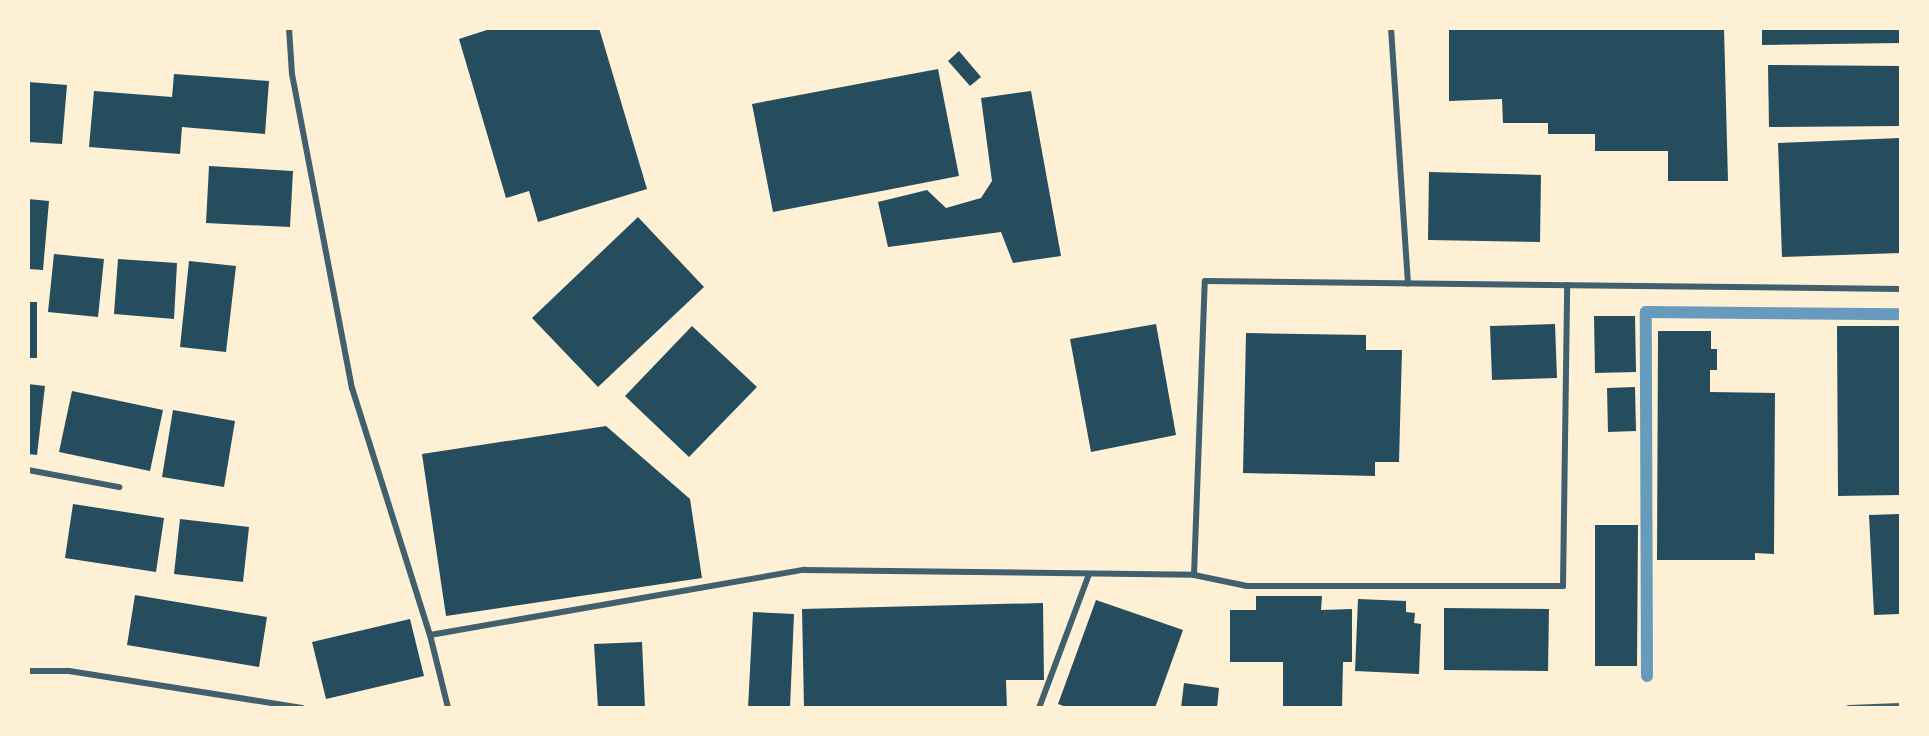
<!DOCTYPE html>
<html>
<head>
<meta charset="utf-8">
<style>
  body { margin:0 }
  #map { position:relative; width:1929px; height:736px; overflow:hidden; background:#fdf0d5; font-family:"Varela Round",sans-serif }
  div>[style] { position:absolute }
  .stream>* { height:12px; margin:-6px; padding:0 6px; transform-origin:6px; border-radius:6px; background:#669bbc }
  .building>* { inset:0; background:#264d5e }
  .minor>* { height:6px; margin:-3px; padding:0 3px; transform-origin:3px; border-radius:3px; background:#3f606c }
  span { translate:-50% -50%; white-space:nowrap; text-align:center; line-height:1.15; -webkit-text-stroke:4.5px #fdf0d5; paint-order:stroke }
  .frame { position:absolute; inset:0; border:30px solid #fdf0d5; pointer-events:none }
</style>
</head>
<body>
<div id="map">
  <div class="stream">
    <i style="left:1647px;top:676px;width:364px;rotate:-90.2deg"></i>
    <i style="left:1646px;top:312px;width:254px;rotate:0.5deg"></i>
  </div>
  <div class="building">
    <i style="clip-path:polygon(493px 28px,599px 28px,647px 189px,538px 222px,529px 191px,506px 198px,459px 39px)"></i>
    <i style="clip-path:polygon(1449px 28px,1724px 28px,1728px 181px,1668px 181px,1668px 151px,1595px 151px,1595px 134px,1548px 134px,1548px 123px,1503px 123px,1502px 99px,1449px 101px)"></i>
    <i style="clip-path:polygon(1762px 28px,1900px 28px,1900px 43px,1762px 45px)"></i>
    <i style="clip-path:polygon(959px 51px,981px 77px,970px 86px,948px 61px)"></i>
    <i style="clip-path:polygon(1768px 65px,1900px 66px,1900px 126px,1769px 127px)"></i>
    <i style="clip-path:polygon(938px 69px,959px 176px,773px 212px,752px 104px)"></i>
    <i style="clip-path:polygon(174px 74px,269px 81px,265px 134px,182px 127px,180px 154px,89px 147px,94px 91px,172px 97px)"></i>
    <i style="clip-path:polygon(28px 82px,67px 85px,62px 144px,28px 142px)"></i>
    <i style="clip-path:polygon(1031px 91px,1061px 256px,1013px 263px,1001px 232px,888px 247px,878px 202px,927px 190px,946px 208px,981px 198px,992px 181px,981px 98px)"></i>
    <i style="clip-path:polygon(1900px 138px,1900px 253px,1782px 257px,1778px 143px)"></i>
    <i style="clip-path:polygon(209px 166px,293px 171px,290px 227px,206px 223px)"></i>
    <i style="clip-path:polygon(1429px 172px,1541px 175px,1540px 242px,1428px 240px)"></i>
    <i style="clip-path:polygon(28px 199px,49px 201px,43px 270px,28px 269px)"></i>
    <i style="clip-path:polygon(638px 217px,704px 287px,598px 387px,532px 318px)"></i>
    <i style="clip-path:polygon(54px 254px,104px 259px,98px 317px,48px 312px)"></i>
    <i style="clip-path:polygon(118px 259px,177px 263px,174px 319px,114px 314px)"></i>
    <i style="clip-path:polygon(189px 261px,236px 266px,226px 352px,180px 347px)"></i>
    <i style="clip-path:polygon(28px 302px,37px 302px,37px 358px,28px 358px)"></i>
    <i style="clip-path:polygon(1594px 316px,1635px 316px,1636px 372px,1595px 373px)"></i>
    <i style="clip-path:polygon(1156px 324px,1176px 435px,1091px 452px,1070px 339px)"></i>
    <i style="clip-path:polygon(1555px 324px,1557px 378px,1492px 380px,1490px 326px)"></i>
    <i style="clip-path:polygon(692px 326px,757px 387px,689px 457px,625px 396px)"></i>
    <i style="clip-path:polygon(1837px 326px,1900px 326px,1900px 495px,1838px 496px)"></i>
    <i style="clip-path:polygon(1658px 331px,1711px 331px,1711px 349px,1717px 349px,1717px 370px,1710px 370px,1710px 392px,1775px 393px,1774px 554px,1755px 553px,1755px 560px,1657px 560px)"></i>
    <i style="clip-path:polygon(1246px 333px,1366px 335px,1366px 350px,1402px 350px,1399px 462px,1375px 462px,1375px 476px,1243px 473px)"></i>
    <i style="clip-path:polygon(28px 384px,45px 386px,37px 455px,28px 454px)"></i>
    <i style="clip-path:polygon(1635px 387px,1636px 431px,1608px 432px,1607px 388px)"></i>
    <i style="clip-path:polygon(72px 391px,163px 410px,150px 471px,59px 452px)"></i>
    <i style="clip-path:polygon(173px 410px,235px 421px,224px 487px,162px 477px)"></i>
    <i style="clip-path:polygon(606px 426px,690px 499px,702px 578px,446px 616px,422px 454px)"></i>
    <i style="clip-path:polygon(73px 504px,164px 518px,156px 572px,65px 558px)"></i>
    <i style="clip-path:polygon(1900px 514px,1900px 614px,1874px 615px,1869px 515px)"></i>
    <i style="clip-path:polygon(180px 519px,249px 527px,243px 582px,174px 574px)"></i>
    <i style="clip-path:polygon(1595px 525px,1638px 525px,1637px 666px,1595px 666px)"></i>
    <i style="clip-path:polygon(135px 595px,267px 617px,259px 667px,127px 645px)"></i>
    <i style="clip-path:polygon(1256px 596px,1322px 596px,1321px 610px,1352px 609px,1352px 662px,1343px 662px,1342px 708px,1283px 708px,1283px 662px,1230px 662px,1230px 610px,1256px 610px)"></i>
    <i style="clip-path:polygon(1358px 599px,1406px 601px,1406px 612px,1415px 613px,1414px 623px,1421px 624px,1419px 674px,1355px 671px)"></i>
    <i style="clip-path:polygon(1096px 600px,1183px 630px,1155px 708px,1069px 708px,1058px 704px)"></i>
    <i style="clip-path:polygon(1043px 603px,1044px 680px,1006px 680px,1007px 708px,804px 708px,802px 609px)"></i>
    <i style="clip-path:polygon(1444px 608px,1549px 609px,1548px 671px,1444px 670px)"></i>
    <i style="clip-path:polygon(753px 612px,794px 614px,790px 708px,748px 708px)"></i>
    <i style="clip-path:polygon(410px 619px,424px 676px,326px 699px,312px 642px)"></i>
    <i style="clip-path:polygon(642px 642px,645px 708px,598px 708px,594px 644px)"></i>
    <i style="clip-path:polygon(1184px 683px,1219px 688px,1217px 708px,1181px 708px)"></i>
  </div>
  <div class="minor">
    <i style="left:289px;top:28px;width:46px;rotate:86.3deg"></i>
    <i style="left:292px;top:74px;width:320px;rotate:79.2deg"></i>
    <i style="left:352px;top:388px;width:259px;rotate:72.5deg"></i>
    <i style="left:430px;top:635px;width:75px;rotate:76.1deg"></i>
    <i style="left:1391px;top:28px;width:256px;rotate:86.2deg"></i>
    <i style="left:28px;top:470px;width:93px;rotate:10.6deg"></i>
    <i style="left:1194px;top:575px;width:54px;rotate:11.7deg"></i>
    <i style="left:1247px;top:586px;width:316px"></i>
    <i style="left:1563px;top:586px;width:301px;rotate:-89.2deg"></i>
    <i style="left:430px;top:635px;width:380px;rotate:-9.9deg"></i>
    <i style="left:804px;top:570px;width:390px;rotate:0.7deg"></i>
    <i style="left:1194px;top:575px;width:294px;rotate:-87.9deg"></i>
    <i style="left:1205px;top:281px;width:695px;rotate:0.66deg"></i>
    <i style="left:28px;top:671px;width:41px"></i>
    <i style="left:69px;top:671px;width:236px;rotate:9deg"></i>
    <i style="left:1039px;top:708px;width:143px;rotate:-69.5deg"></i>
    <i style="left:1849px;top:708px;width:51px;rotate:-2.2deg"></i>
  </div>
  <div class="frame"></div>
</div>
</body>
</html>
